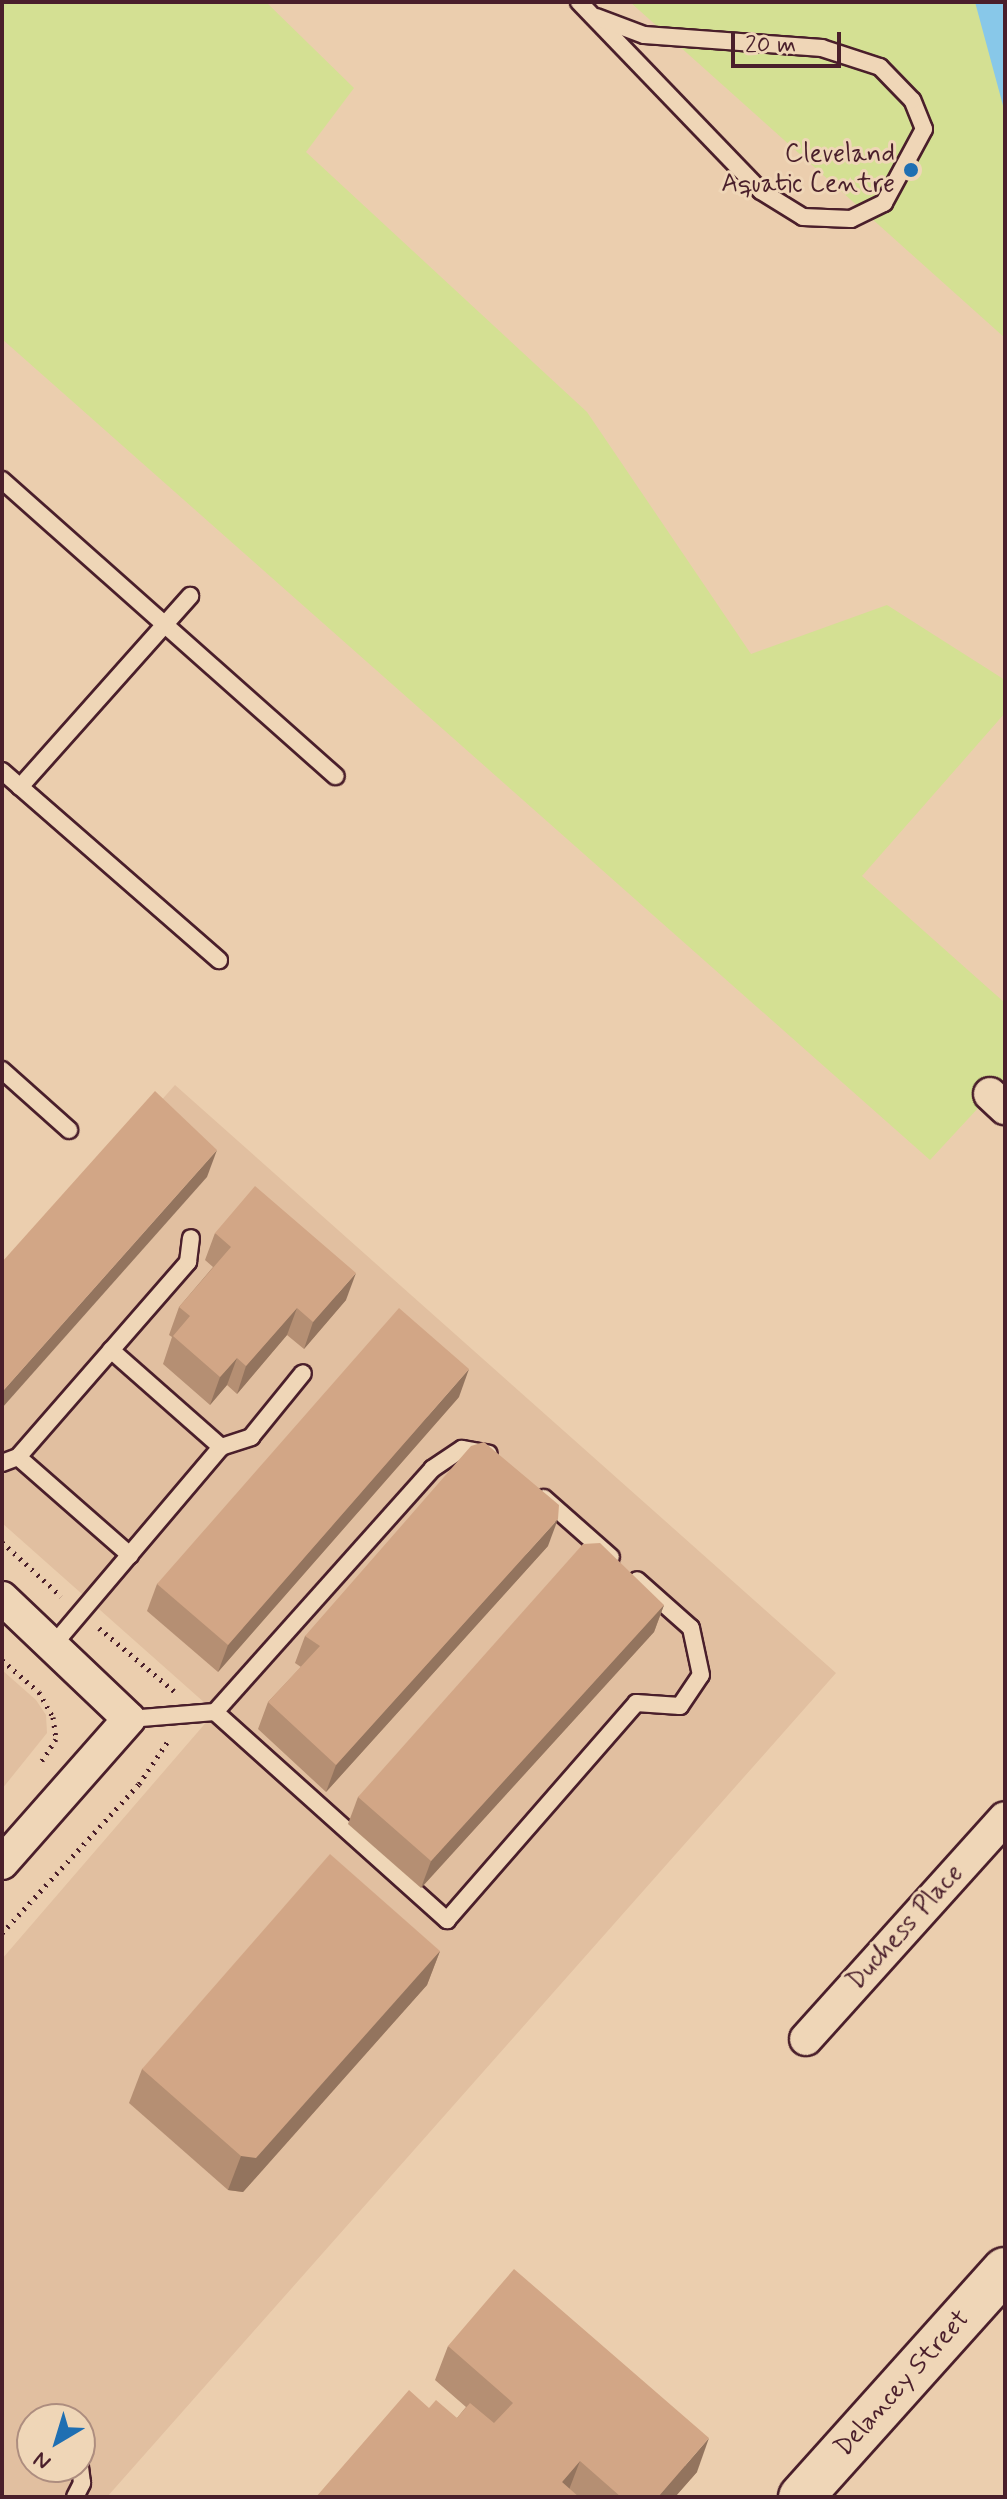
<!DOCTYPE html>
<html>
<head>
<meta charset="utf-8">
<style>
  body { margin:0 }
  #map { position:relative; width:1007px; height:2499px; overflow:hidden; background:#ebceae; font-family:Mynerve,sans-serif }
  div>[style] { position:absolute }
  .built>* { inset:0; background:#e1bfa0 }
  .green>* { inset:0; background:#d4e093 }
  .water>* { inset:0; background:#88c8e9 }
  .path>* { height:5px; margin-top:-2.5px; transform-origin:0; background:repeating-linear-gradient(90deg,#4a1f2b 0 2px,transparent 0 8px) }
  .roads { filter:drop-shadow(2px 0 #4a1f2b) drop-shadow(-2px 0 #4a1f2b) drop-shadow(0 2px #4a1f2b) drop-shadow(0 -2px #4a1f2b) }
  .service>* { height:16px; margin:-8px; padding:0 8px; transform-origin:8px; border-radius:8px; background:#efd6b7 }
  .minor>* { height:32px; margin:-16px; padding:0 16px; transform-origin:16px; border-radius:16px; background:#efd6b7 }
  .secondary>* { height:44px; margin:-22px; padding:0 22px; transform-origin:22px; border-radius:22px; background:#efd6b7 }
  .wall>* { inset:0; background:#b58f73 }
  .shaded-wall>* { inset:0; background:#93745e }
  .building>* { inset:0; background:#d2a686 }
  .dots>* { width:22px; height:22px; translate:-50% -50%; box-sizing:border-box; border:4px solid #efd6b7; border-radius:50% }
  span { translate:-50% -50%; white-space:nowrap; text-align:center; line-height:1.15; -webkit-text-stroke:6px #efd6b7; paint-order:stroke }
  .poi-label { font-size:26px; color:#4a1f2b }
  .right { translate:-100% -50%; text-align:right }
  .street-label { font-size:26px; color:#4a1f2b }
  .frame { position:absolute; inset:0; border:4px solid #4a1f2b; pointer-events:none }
  .north { position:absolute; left:16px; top:2403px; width:80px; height:80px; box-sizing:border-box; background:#efd6b7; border:2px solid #ad8d7f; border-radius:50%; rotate:218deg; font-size:22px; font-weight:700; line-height:32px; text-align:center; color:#4a1f2b }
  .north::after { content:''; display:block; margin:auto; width:28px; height:36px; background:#1f6fb2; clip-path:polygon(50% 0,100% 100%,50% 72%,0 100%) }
  .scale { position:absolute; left:731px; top:32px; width:110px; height:36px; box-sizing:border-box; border:4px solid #4a1f2b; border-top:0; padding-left:10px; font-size:24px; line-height:28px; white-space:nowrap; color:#4a1f2b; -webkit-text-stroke:6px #efd6b7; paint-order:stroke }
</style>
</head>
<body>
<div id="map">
  <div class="built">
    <i style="clip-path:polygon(evenodd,175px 1085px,836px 1673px,107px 2497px,2px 2497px,2px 1959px,215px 1712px,2px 1523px,2px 1278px,175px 1085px,32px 2419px,80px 2419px,80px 2467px,32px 2467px,32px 2419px)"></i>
    <i style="clip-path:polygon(2px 1670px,36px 1700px,46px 1715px,47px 1733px,2px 1789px)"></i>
  </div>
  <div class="green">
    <i style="clip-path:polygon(2px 2px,266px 2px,354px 88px,306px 152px,587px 412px,751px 654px,887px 605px,1005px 680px,1005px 713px,862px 876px,1005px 1003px,1005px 1079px,930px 1160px,2px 339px)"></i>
    <i style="clip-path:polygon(630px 2px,1005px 2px,1005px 338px)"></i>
  </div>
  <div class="water">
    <i style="clip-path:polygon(975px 2px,1005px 2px,1005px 113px)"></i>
  </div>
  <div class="path">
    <i style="left:2px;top:1542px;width:80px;rotate:42.5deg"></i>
    <i style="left:99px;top:1628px;width:98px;rotate:40deg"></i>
    <i style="left:2px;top:1660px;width:49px;rotate:40.9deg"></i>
    <i style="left:39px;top:1692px;width:29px;rotate:61deg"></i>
    <i style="left:53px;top:1717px;width:22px;rotate:82deg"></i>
    <i style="left:56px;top:1739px;width:31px;rotate:123deg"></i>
    <i style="left:2px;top:1933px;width:202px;rotate:-47.4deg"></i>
    <i style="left:139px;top:1784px;width:52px;rotate:-56deg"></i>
  </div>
  <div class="roads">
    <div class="service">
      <i style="left:579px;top:2px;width:262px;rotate:46.1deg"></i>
      <i style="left:761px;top:191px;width:49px;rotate:31.8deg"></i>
      <i style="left:803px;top:217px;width:48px;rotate:2.4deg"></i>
      <i style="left:851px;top:219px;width:37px;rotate:-26deg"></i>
      <i style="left:884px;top:203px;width:84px;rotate:-61.6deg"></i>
      <i style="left:924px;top:129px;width:31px;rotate:-112deg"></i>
      <i style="left:912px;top:100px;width:46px;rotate:-134.1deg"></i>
      <i style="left:880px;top:67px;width:61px;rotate:-161.9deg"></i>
      <i style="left:822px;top:48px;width:178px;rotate:-175.8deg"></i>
      <i style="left:644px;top:35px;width:51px;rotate:-159.4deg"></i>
      <i style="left:2px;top:480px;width:446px;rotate:41.6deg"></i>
      <i style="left:2px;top:771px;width:288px;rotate:41.1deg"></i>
      <i style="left:20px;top:787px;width:256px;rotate:-48.3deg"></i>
      <i style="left:2px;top:1070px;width:90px;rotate:41.8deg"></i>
      <i style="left:111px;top:1350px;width:147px;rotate:41.4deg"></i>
      <i style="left:18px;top:1457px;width:149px;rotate:41.2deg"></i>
      <i style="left:2px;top:1463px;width:17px;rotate:-21deg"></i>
      <i style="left:18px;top:1457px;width:259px;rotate:-48.9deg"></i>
      <i style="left:188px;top:1262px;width:24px;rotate:-83deg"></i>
      <i style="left:544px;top:1498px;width:89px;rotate:41.4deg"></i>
      <i style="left:54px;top:1644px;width:258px;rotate:-49.7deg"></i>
      <i style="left:221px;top:1447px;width:32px;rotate:-18deg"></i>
      <i style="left:251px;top:1437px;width:82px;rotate:-50.9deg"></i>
      <i style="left:215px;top:1712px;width:326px;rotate:-48.2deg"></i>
      <i style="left:432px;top:1469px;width:36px;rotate:-34deg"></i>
      <i style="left:462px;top:1449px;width:27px;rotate:10deg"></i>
      <i style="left:129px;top:1719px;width:86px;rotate:-4.7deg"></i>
      <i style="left:215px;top:1712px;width:312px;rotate:41.9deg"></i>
      <i style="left:447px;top:1920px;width:288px;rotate:-48.9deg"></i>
      <i style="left:636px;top:1703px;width:44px;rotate:3.9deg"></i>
      <i style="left:680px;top:1706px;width:37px;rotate:-56deg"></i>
      <i style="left:701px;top:1675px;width:48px;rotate:-102deg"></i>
      <i style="left:691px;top:1628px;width:72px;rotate:-138.4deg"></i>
      <i style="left:75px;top:2497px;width:16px;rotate:-63deg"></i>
      <i style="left:82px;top:2483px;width:16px;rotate:-97deg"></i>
    </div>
    <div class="minor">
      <i style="left:990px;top:1094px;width:21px;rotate:43deg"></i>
      <i style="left:2px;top:1598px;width:175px;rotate:43.6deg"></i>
      <i style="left:129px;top:1719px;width:192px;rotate:131.4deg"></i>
      <i style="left:806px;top:2039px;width:297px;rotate:-48deg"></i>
    </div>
    <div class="secondary">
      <i style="left:801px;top:2497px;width:305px;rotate:-48.1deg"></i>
    </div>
  </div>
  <div class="wall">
    <i style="clip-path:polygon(215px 1233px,346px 1300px,304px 1349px,287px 1335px,237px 1394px,227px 1385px,210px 1405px,163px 1364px,172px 1337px,169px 1335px,179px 1307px,213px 1267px,205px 1260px)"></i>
    <i style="clip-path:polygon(459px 1397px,218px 1672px,147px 1611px,157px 1584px)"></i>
    <i style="clip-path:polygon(548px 1546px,326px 1792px,258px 1729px,268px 1702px,301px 1667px,295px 1663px,305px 1636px)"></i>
    <i style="clip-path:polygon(664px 1605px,654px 1632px,421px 1888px,348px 1824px,358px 1797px)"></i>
    <i style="clip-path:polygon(440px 1951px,427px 1985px,243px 2192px,228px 2190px,129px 2103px,142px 2069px)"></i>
    <i style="clip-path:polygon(448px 2346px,697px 2472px,675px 2497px,316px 2497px,429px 2408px,457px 2418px,466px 2407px,435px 2380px)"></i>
  </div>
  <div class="shaded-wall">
    <i style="clip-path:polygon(217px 1150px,207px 1177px,2px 1408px,2px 1392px)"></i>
    <i style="clip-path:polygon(356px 1273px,346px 1300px,304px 1349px,313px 1322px)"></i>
    <i style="clip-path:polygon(297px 1308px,287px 1335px,237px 1394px,246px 1366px)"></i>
    <i style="clip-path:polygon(237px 1358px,227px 1385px,210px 1405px,220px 1377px)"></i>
    <i style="clip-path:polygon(469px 1369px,459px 1397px,218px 1672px,228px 1645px)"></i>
    <i style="clip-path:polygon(558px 1519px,548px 1546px,326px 1792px,336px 1765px)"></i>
    <i style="clip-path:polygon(664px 1605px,654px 1632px,421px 1888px,431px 1861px)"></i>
    <i style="clip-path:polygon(440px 1951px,427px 1985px,243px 2192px,228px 2190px,241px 2156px)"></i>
    <i style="clip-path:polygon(709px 2438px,697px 2472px,675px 2497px,658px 2497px)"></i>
    <i style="clip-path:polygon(580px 2461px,567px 2495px,562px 2482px)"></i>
  </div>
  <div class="building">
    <i style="clip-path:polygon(155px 1091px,217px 1150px,2px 1392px,2px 1262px)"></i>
    <i style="clip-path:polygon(255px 1186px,356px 1273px,313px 1322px,297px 1308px,246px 1366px,237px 1358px,220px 1377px,173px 1336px,190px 1316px,179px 1307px,231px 1247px,215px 1233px)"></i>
    <i style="clip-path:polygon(399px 1308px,469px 1369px,228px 1645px,157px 1584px)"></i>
    <i style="clip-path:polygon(484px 1442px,559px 1505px,558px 1519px,336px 1765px,268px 1702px,320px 1646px,305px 1636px,471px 1446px)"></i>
    <i style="clip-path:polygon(600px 1543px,664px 1605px,431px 1861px,358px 1797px,583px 1544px)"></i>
    <i style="clip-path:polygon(330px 1854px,440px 1951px,256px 2158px,241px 2156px,142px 2069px)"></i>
    <i style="clip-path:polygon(514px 2269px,709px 2438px,658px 2497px,621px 2497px,580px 2461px,562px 2482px,579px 2497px,316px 2497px,409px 2390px,429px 2408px,436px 2400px,457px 2418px,470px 2403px,494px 2423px,513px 2403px,448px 2346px)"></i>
  </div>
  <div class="dots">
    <i style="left:911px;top:170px;background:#1f6fb2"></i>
  </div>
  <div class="poi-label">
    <span class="right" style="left:895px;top:170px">Cleveland<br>Aquatic Centre</span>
  </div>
  <div class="street-label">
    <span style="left:906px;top:1928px;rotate:-48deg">Duchess Place</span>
    <span style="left:903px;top:2384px;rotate:-48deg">Delancey Street</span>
  </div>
  <div class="frame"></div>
  <div class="north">N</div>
  <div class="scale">20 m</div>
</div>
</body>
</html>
